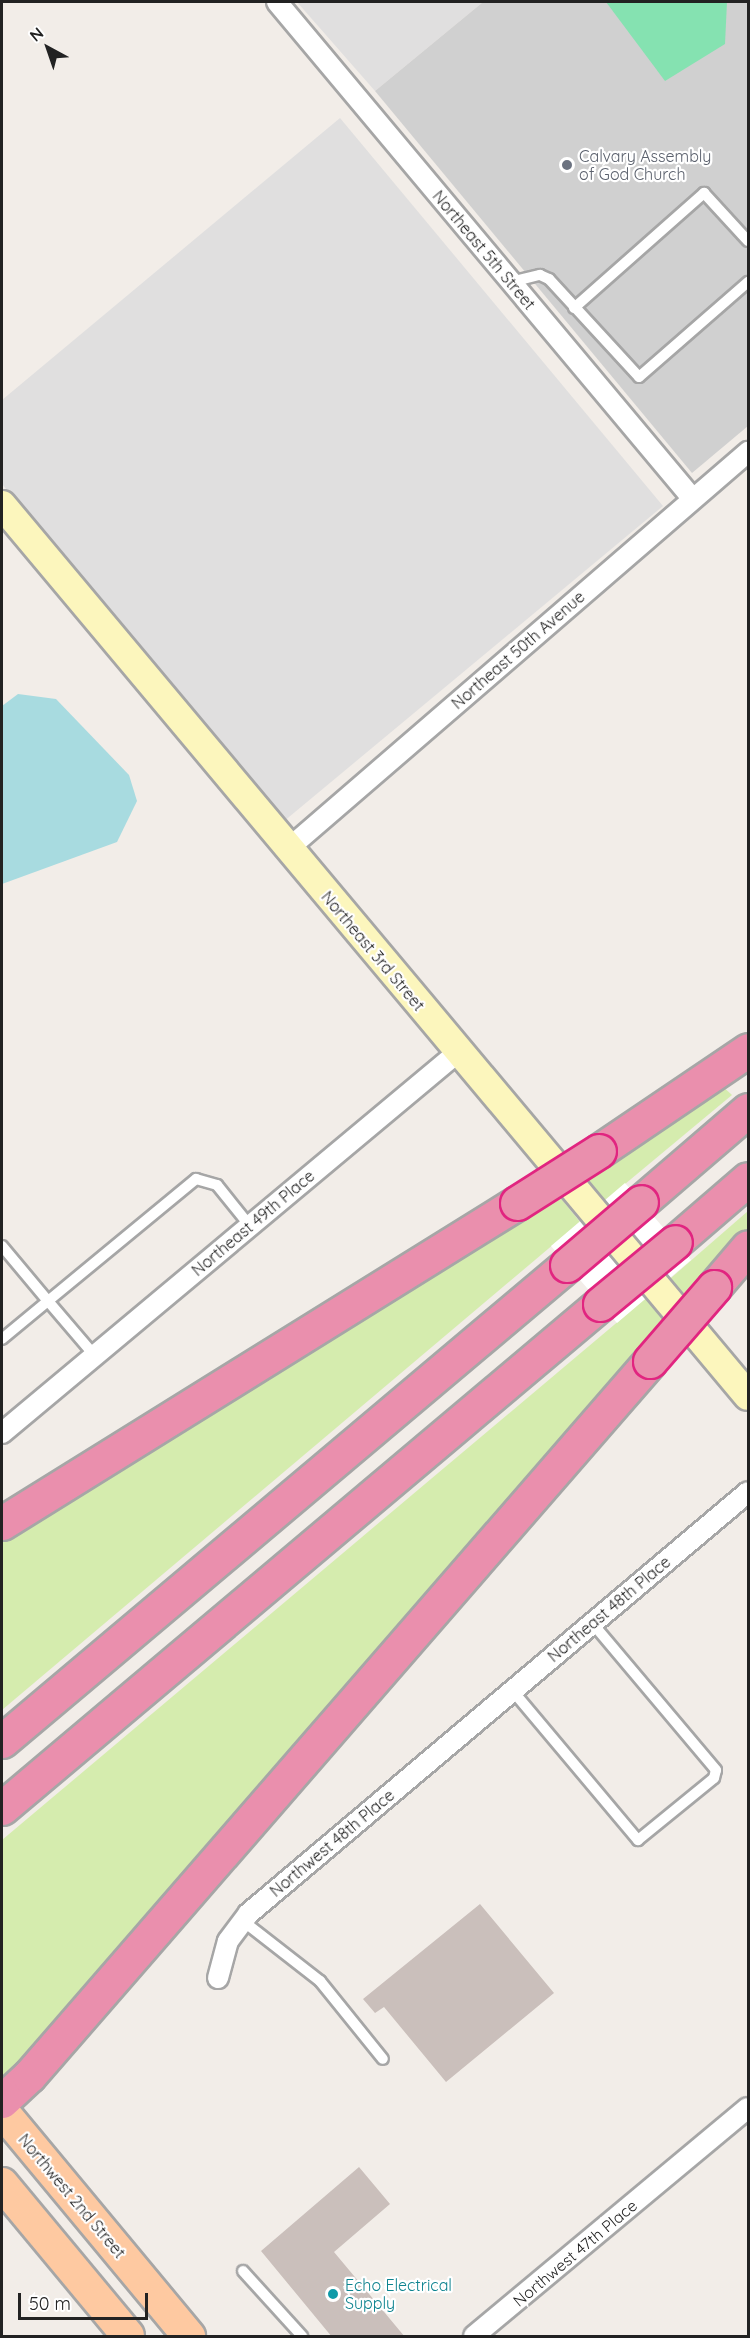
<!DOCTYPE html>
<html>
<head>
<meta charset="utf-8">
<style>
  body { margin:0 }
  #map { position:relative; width:750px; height:2338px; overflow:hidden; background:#f2ede8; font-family:Quicksand,sans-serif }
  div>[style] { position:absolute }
  .residential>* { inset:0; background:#e0dfdf }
  .religious>* { inset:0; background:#d0d0d0 }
  .grass>* { inset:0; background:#d5ecae }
  .pitch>* { inset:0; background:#85e2b1 }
  .water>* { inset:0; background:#a8dbe0 }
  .pier>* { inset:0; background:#fff }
  .building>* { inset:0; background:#cabfbb }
  .roads { filter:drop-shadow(2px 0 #a6a6a6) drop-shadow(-2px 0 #a6a6a6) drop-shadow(0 2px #a6a6a6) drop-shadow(0 -2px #a6a6a6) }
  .lane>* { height:10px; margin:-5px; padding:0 5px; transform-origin:5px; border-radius:5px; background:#fff }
  .street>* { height:20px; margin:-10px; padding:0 10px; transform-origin:10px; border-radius:10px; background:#fff }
  .secondary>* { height:28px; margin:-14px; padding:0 14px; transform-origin:14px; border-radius:14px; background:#fcf6bd }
  .primary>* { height:32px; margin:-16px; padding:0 16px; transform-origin:16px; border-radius:16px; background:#fec9a1 }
  .highway>* { height:33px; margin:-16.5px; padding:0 16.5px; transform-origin:16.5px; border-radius:16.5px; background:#ea8fad }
  .bridges { filter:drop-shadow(2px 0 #e12580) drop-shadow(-2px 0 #e12580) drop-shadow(0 2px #e12580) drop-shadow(0 -2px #e12580) }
  .highway-bridge>* { height:33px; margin:-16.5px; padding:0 16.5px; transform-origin:16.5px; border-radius:16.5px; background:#ea8fad }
  .dots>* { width:16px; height:16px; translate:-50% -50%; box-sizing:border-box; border:3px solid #fff; border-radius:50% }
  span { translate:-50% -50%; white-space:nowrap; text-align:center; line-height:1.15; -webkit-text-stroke:4.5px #fff; paint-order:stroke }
  .worship-label { font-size:16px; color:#5b616d }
  .left { translate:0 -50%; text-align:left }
  .street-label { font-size:16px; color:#222 }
  .culture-label { font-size:16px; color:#0d838f }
  .frame { position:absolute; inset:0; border:3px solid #222; pointer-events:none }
  .north { position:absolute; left:18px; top:18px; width:60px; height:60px; -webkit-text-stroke:4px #fff; paint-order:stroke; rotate:320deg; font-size:16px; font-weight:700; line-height:24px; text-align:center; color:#222 }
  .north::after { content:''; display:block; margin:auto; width:21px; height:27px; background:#222; clip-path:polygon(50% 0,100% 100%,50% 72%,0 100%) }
  .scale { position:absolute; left:18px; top:2293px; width:130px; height:27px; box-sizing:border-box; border:3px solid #222; border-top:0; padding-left:8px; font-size:18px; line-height:21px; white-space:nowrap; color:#222; -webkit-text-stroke:4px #fff; paint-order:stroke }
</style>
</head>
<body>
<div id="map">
  <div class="residential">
    <i style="clip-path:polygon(297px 2px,483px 2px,375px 91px)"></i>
    <i style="clip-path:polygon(340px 118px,663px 506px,283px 822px,2px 484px,2px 400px)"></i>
  </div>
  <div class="religious">
    <i style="clip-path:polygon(483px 2px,748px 2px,748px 426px,692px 473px,375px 91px)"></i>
  </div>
  <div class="grass">
    <i style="clip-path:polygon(720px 1084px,732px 1095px,601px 1204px,578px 1177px)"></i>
    <i style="clip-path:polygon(555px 1191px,580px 1222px,2px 1710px,2px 1533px)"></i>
    <i style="clip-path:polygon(748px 1211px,748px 1232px,682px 1306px,664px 1284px)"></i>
    <i style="clip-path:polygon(646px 1298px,667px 1324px,8px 2076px,2px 2077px,2px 1840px)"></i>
  </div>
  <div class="pitch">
    <i style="clip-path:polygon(606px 2px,727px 2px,725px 44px,665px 81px)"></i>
  </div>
  <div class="water">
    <i style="clip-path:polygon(18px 694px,56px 699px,129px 775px,137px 801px,117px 842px,2px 884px,2px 706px)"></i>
  </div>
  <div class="pier">
    <i style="clip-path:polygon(625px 1183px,691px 1260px,617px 1323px,551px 1246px)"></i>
  </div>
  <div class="building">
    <i style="clip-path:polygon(480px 1904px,554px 1993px,446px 2082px,384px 2007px,375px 2013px,363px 1999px)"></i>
    <i style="clip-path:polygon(359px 2167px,390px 2204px,334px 2252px,405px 2337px,332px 2337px,261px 2251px)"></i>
  </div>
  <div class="roads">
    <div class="lane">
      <i style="left:511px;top:282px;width:30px;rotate:-14deg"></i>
      <i style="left:540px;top:275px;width:10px;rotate:24deg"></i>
      <i style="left:549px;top:279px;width:133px;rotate:47.4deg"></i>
      <i style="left:639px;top:377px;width:145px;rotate:-41.1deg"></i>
      <i style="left:574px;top:308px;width:174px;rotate:-41.5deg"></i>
      <i style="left:704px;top:193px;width:65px;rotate:47.5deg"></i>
      <i style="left:2px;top:1246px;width:72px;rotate:50.1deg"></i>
      <i style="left:48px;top:1301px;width:192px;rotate:-39.5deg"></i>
      <i style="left:196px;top:1179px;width:22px;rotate:16deg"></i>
      <i style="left:217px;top:1185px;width:53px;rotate:51.2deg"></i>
      <i style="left:2px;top:1339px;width:60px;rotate:-39.6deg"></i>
      <i style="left:48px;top:1301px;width:72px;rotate:49.5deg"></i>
      <i style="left:512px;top:1690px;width:196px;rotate:50deg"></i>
      <i style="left:638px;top:1840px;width:98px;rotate:-39.2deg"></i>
      <i style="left:714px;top:1778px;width:8px;rotate:-76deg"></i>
      <i style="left:716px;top:1770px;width:192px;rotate:-130.1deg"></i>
      <i style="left:243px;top:1921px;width:98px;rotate:37.9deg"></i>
      <i style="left:320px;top:1981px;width:100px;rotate:51.1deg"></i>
      <i style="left:243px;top:2271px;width:88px;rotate:47.8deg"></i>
    </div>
    <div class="street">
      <i style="left:277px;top:2px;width:647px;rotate:50.08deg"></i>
      <i style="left:288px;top:849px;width:608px;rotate:-40.8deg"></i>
      <i style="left:2px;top:1433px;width:593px;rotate:-39.87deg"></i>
      <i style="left:218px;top:1978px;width:38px;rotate:-75deg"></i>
      <i style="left:228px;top:1941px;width:34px;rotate:-53deg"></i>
      <i style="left:248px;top:1914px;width:654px;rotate:-40.16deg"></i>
      <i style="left:474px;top:2336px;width:356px;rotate:-39.8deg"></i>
    </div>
    <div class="secondary">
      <i style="left:2px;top:505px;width:1162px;rotate:50.06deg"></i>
    </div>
    <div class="primary">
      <i style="left:2px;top:2111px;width:293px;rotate:50.3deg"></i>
      <i style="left:2px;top:2184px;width:197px;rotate:50.3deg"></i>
    </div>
    <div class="highway">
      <i style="left:599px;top:1151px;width:180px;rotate:-34.1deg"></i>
      <i style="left:641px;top:1202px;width:141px;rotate:-40.7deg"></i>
      <i style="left:675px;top:1242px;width:96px;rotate:-40.8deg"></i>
      <i style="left:714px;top:1287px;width:52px;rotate:-49.6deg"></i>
      <i style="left:2px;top:1523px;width:606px;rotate:-31.86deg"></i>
      <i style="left:2px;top:1741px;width:739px;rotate:-40.11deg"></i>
      <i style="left:2px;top:1808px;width:782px;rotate:-40.12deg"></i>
      <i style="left:2px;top:2101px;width:37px;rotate:-43deg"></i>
      <i style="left:29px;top:2076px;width:947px;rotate:-49.02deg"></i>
    </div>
  </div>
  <div class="bridges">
    <div class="highway-bridge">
      <i style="left:517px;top:1203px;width:97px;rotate:-32.4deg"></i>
      <i style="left:567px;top:1265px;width:97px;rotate:-40.4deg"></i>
      <i style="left:600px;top:1304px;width:97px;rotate:-39.6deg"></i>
      <i style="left:650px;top:1361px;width:98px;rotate:-49.1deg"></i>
    </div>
  </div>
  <div class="dots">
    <i style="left:567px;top:165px;background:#6b7280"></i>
    <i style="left:333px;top:2294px;background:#0f9aa8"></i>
  </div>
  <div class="worship-label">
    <span class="left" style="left:579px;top:165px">Calvary Assembly<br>of God Church</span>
  </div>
  <div class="street-label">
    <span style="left:484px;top:250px;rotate:50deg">Northeast 5th Street</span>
    <span style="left:518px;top:650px;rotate:-41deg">Northeast 50th Avenue</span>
    <span style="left:373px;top:951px;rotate:50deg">Northeast 3rd Street</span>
    <span style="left:253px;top:1223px;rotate:-40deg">Northeast 49th Place</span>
    <span style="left:609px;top:1609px;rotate:-40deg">Northeast 48th Place</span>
    <span style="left:332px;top:1843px;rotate:-40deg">Northwest 48th Place</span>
    <span style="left:72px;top:2196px;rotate:50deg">Northwest 2nd Street</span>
    <span style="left:575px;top:2253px;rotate:-40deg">Northwest 47th Place</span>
  </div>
  <div class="culture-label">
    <span class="left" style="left:345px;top:2294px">Echo Electrical<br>Supply</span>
  </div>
  <div class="frame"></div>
  <div class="north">N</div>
  <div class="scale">50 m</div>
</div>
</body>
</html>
